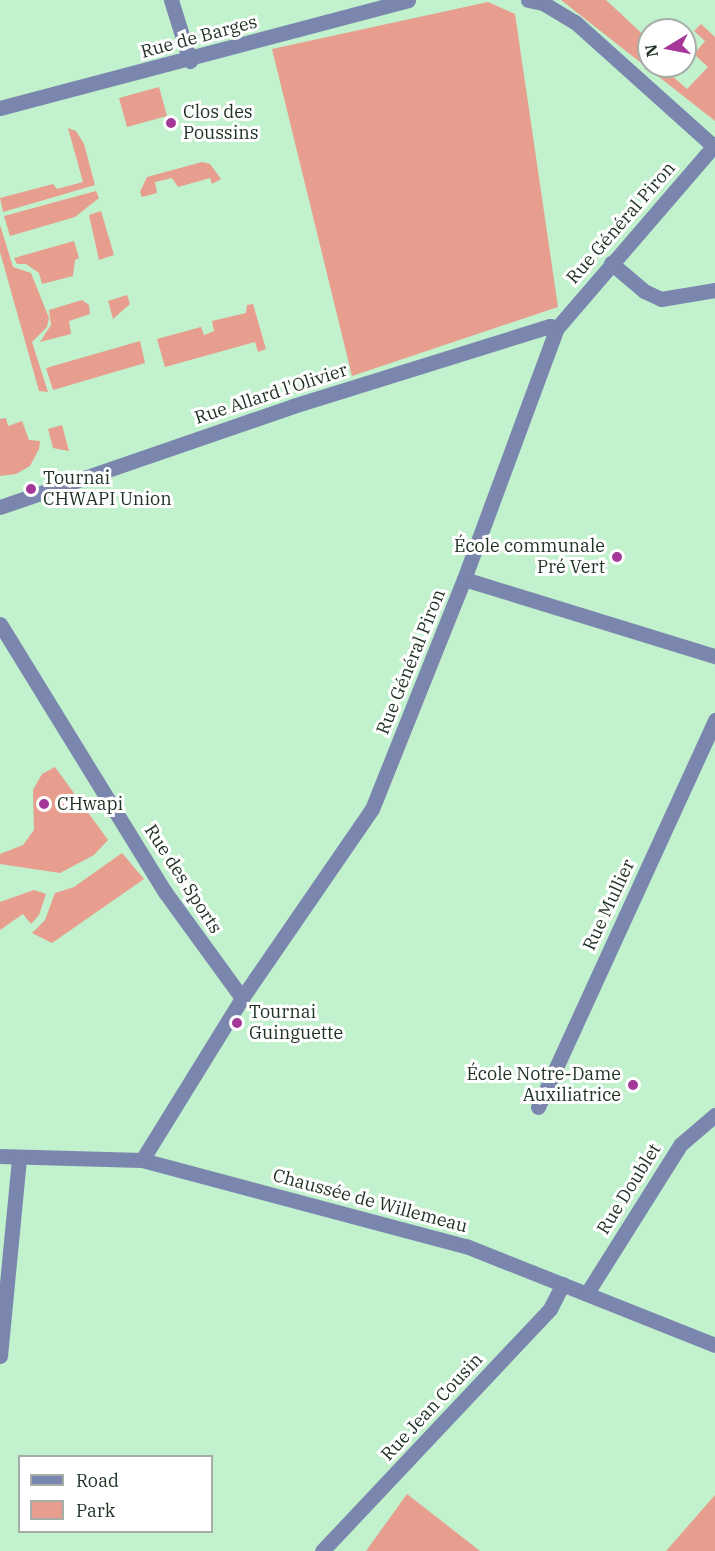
<!DOCTYPE html>
<html>
<head>
<meta charset="utf-8">
<style>
  body { margin:0 }
  #map { position:relative; width:715px; height:1551px; overflow:hidden; background:#c1f1cd; font-family:"IBM Plex Serif",serif }
  div>[style] { position:absolute }
  .green>* { inset:0; background:#e89e8e }
  .minor>* { height:15px; margin:-7.5px; padding:0 7.5px; transform-origin:7.5px; border-radius:7.5px; background:#7b86af }
  .dots>* { width:16px; height:16px; translate:-50% -50%; box-sizing:border-box; border:3px solid #fff; border-radius:50% }
  span { translate:-50% -50%; white-space:nowrap; text-align:center; line-height:1.15; -webkit-text-stroke:6px #fff; paint-order:stroke }
  .street-label { font-size:18px; color:#1e3123 }
  .poi-label { font-size:18px; color:#1e3123 }
  .left { translate:0 -50%; text-align:left }
  .right { translate:-100% -50%; text-align:right }
  .legend { position:absolute; left:18px; top:1455px; width:195px; height:78px; box-sizing:border-box; background:#fff; border:2px solid #a5ada7; margin:0; padding:8px 10px; list-style:none; font-size:18px; color:#1e3123 }
  .legend li { display:flex; align-items:center; gap:12px; height:30px }
  .legend b { width:30px; border:2px solid #a5ada7 }
  .north { position:absolute; left:637px; top:18px; width:60px; height:60px; box-sizing:border-box; background:#fff; border:2px solid #a5ada7; border-radius:50%; rotate:260deg; font-size:16px; font-weight:700; line-height:24px; text-align:center; color:#1e3123 }
  .north::after { content:''; display:block; margin:auto; width:21px; height:27px; background:#a43898; clip-path:polygon(50% 0,100% 100%,50% 72%,0 100%) }
</style>
</head>
<body>
<div id="map">
  <div class="green">
    <i style="clip-path:polygon(561px 0,606px 0,649px 40px,649px 66px,661px 66px,687px 89px,708px 67px,694px 54px,705px 41px,694px 31px,701px 24px,715px 37px,715px 121px)"></i>
    <i style="clip-path:polygon(488px 2px,515px 14px,558px 307px,352px 376px,272px 49px)"></i>
    <i style="clip-path:polygon(159px 87px,167px 116px,127px 127px,119px 98px)"></i>
    <i style="clip-path:polygon(68px 128px,76px 131px,84px 144px,95px 185px,3px 212px,0 198px,53px 184px,57px 189px,83px 182px)"></i>
    <i style="clip-path:polygon(202px 162px,210px 164px,221px 179px,212px 184px,210px 178px,178px 187px,172px 178px,155px 182px,157px 193px,142px 197px,140px 192px,147px 177px)"></i>
    <i style="clip-path:polygon(96px 191px,99px 198px,75px 217px,10px 236px,4px 216px)"></i>
    <i style="clip-path:polygon(101px 211px,114px 255px,99px 260px,89px 215px)"></i>
    <i style="clip-path:polygon(0 225px,13px 267px,31px 273px,49px 318px,47px 327px,32px 342px,48px 392px,39px 391px,0 252px)"></i>
    <i style="clip-path:polygon(74px 241px,79px 258px,75px 260px,73px 276px,42px 284px,39px 273px,26px 264px,17px 264px,14px 258px)"></i>
    <i style="clip-path:polygon(127px 295px,130px 304px,113px 319px,108px 301px)"></i>
    <i style="clip-path:polygon(82px 300px,89px 305px,90px 314px,69px 321px,71px 334px,40px 342px,51px 325px,49px 310px)"></i>
    <i style="clip-path:polygon(253px 304px,266px 349px,258px 352px,255px 342px,165px 367px,157px 339px,201px 327px,204px 335px,214px 331px,212px 321px,246px 313px,247px 305px)"></i>
    <i style="clip-path:polygon(140px 341px,145px 363px,53px 390px,46px 368px)"></i>
    <i style="clip-path:polygon(6px 418px,8px 426px,22px 421px,29px 440px,40px 441px,39px 449px,30px 466px,16px 474px,0 476px,0 419px)"></i>
    <i style="clip-path:polygon(62px 425px,66px 440px,69px 451px,53px 448px,48px 429px)"></i>
    <i style="clip-path:polygon(55px 767px,108px 840px,94px 855px,60px 873px,0 864px,0 854px,23px 845px,34px 830px,33px 790px,42px 774px)"></i>
    <i style="clip-path:polygon(122px 853px,144px 879px,52px 943px,32px 933px,45px 920px,55px 893px,74px 887px)"></i>
    <i style="clip-path:polygon(34px 890px,46px 894px,39px 915px,31px 924px,23px 914px,0 930px,0 902px)"></i>
    <i style="clip-path:polygon(407px 1494px,480px 1551px,366px 1551px)"></i>
    <i style="clip-path:polygon(715px 1495px,715px 1551px,666px 1551px)"></i>
  </div>
  <div class="minor">
    <i style="left:171px;top:0;width:64px;rotate:72.7deg"></i>
    <i style="left:528px;top:0;width:15px;rotate:11deg"></i>
    <i style="left:543px;top:3px;width:37px;rotate:31deg"></i>
    <i style="left:575px;top:22px;width:186px;rotate:41.9deg"></i>
    <i style="left:0;top:108px;width:422px;rotate:-14.8deg"></i>
    <i style="left:611px;top:263px;width:43px;rotate:40.3deg"></i>
    <i style="left:644px;top:291px;width:19px;rotate:25deg"></i>
    <i style="left:661px;top:299px;width:55px;rotate:-9.5deg"></i>
    <i style="left:0;top:507px;width:310px;rotate:-19deg"></i>
    <i style="left:293px;top:406px;width:269px;rotate:-17.3deg"></i>
    <i style="left:550px;top:326px;width:7px;rotate:16deg"></i>
    <i style="left:464px;top:579px;width:263px;rotate:17.1deg"></i>
    <i style="left:0;top:624px;width:315px;rotate:58.4deg"></i>
    <i style="left:165px;top:892px;width:131px;rotate:54deg"></i>
    <i style="left:538px;top:1107px;width:426px;rotate:-65.4deg"></i>
    <i style="left:0;top:1156px;width:142px;rotate:1.6deg"></i>
    <i style="left:142px;top:1160px;width:335px;rotate:14.9deg"></i>
    <i style="left:466px;top:1246px;width:268px;rotate:21.7deg"></i>
    <i style="left:142px;top:1160px;width:190px;rotate:-58.3deg"></i>
    <i style="left:242px;top:998px;width:229px;rotate:-55.5deg"></i>
    <i style="left:372px;top:809px;width:248px;rotate:-68.2deg"></i>
    <i style="left:464px;top:579px;width:268px;rotate:-69.7deg"></i>
    <i style="left:557px;top:328px;width:243px;rotate:-49.3deg"></i>
    <i style="left:587px;top:1293px;width:176px;rotate:-57.8deg"></i>
    <i style="left:681px;top:1144px;width:45px;rotate:-40.5deg"></i>
    <i style="left:0;top:1356px;width:200px;rotate:-84.5deg"></i>
    <i style="left:322px;top:1551px;width:332px;rotate:-46.7deg"></i>
    <i style="left:550px;top:1309px;width:28px;rotate:-63deg"></i>
  </div>
  <div class="dots">
    <i style="left:171px;top:123px;background:#a43898"></i>
    <i style="left:31px;top:489px;background:#a43898"></i>
    <i style="left:617px;top:557px;background:#a43898"></i>
    <i style="left:44px;top:804px;background:#a43898"></i>
    <i style="left:237px;top:1023px;background:#a43898"></i>
    <i style="left:633px;top:1085px;background:#a43898"></i>
  </div>
  <div class="street-label">
    <span style="left:199px;top:37px;rotate:-15deg">Rue de Barges</span>
    <span style="left:621px;top:223px;rotate:-49deg">Rue Général Piron</span>
    <span style="left:271px;top:394px;rotate:-18deg">Rue Allard l'Olivier</span>
    <span style="left:411px;top:662px;rotate:-68deg">Rue Général Piron</span>
    <span style="left:183px;top:879px;rotate:57deg">Rue des Sports</span>
    <span style="left:609px;top:905px;rotate:-65deg">Rue Mullier</span>
    <span style="left:629px;top:1189px;rotate:-58deg">Rue Doublet</span>
    <span style="left:370px;top:1201px;rotate:15deg">Chaussée de Willemeau</span>
    <span style="left:432px;top:1407px;rotate:-47deg">Rue Jean Cousin</span>
  </div>
  <div class="poi-label">
    <span class="left" style="left:183px;top:123px">Clos des<br>Poussins</span>
    <span class="left" style="left:43px;top:489px">Tournai<br>CHWAPI Union</span>
    <span class="right" style="left:605px;top:557px">École communale<br>Pré Vert</span>
    <span class="left" style="left:57px;top:804px">CHwapi</span>
    <span class="left" style="left:249px;top:1023px">Tournai<br>Guinguette</span>
    <span class="right" style="left:621px;top:1085px">École Notre-Dame<br>Auxiliatrice</span>
  </div>
  <ul class="legend">
  <li><b style="height:8px;background:#7b86af"></b>Road</li>
  <li><b style="height:16px;background:#e89e8e"></b>Park</li>
  </ul>
  <div class="north">N</div>
</div>
</body>
</html>
